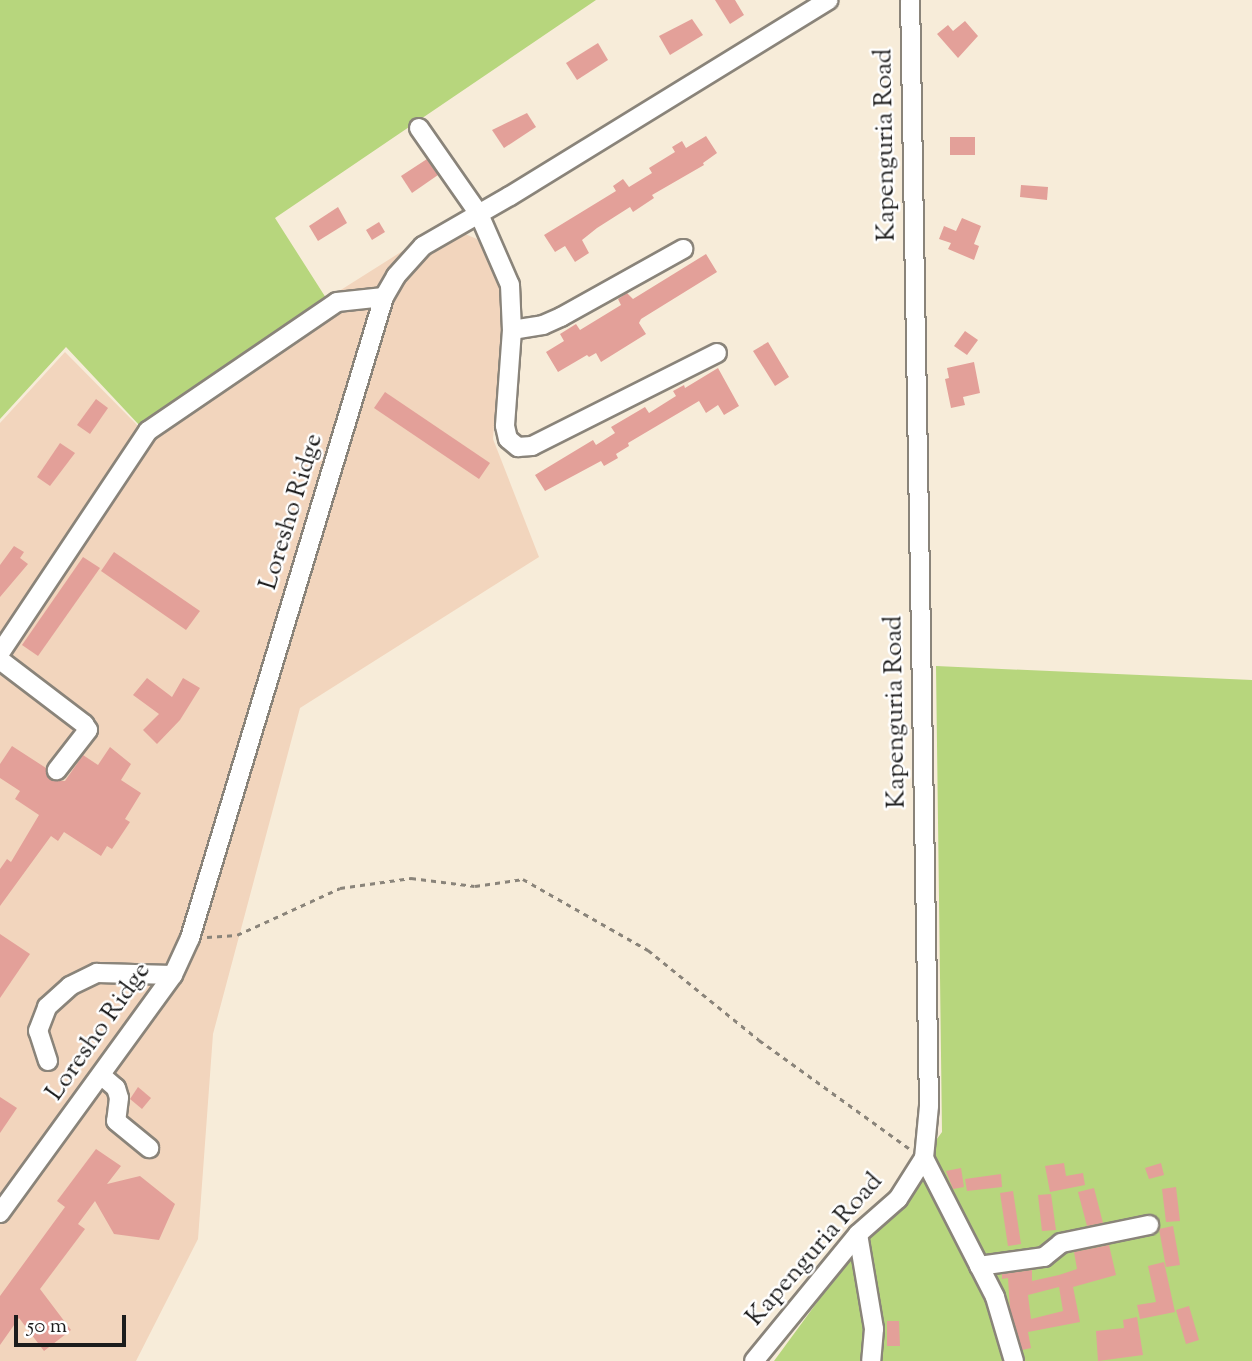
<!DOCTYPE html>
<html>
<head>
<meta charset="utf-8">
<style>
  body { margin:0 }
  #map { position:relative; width:1252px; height:1361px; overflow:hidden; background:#f7ecd9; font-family:"Sorts Mill Goudy",serif }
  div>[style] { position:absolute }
  .built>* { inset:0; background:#f2d5bd }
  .green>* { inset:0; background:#b7d67d }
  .building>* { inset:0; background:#e3a099 }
  .path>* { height:2.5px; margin-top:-1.25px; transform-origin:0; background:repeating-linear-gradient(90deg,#8a847a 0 5px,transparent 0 10px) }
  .roads { filter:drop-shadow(2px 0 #8a847a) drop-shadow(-2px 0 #8a847a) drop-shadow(0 2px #8a847a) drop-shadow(0 -2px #8a847a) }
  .minor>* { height:18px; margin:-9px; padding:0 9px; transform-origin:9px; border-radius:9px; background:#fff }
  span { translate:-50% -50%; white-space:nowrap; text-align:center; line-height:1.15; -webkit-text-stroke:5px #fff; paint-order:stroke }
  .street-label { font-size:26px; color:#1c1c1c }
  .scale { position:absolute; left:14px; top:1315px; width:112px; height:32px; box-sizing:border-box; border:4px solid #1c1c1c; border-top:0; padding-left:9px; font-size:21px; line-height:24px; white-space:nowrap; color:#1c1c1c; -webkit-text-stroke:5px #fff; paint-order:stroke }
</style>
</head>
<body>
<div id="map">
  <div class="built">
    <i style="clip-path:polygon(450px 221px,453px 229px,477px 239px,504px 289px,493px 439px,539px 557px,300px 708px,213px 1034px,198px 1239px,136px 1361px,0 1361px,0 423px,65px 352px,142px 430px,336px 293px)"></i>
  </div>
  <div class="green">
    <i style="clip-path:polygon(0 0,596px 0,275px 218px,326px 298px,141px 427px,66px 347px,0 419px)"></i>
    <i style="clip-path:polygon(936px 666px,1252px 680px,1252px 1361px,774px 1361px,942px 1132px)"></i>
  </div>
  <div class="building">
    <i style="clip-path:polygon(715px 0,735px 0,744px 15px,730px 24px)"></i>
    <i style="clip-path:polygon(692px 19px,703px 35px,670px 55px,659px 36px)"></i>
    <i style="clip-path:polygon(965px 21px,978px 36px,958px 58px,937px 34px,948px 25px,953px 31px)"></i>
    <i style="clip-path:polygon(598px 43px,608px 60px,577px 80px,566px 63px)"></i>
    <i style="clip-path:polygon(527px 113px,536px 127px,504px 148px,492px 130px)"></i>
    <i style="clip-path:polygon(706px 136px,717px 153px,703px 163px,704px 165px,652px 195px,654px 198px,633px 212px,630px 207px,597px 228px,582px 240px,589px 253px,575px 262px,565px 246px,555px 252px,544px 235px,616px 191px,613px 186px,623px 179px,629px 187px,652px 173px,649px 168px,675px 152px,672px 147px,682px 141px,686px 148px)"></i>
    <i style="clip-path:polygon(950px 137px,975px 137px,975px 155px,950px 155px)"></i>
    <i style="clip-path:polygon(427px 159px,438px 175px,412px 193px,401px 176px)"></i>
    <i style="clip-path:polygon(1021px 185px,1048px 187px,1047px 200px,1020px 197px)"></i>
    <i style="clip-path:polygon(338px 207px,347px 223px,318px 241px,309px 226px)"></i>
    <i style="clip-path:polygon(962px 218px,981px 226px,974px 244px,979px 246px,974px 260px,948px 249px,951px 243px,939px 239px,944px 226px,956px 231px)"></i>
    <i style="clip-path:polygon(379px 222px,385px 232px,372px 240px,366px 230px)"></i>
    <i style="clip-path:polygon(706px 254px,717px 272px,641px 319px,639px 323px,646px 334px,601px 362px,596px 353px,589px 357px,587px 355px,558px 372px,546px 352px,564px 341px,560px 334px,576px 324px,580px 330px,621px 305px,618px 299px,627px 293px,633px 299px)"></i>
    <i style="clip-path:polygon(965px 331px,978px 340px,967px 355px,954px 346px)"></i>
    <i style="clip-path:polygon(768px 342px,789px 377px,775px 386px,753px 351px)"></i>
    <i style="clip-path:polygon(974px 362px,980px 393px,963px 397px,965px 405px,951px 408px,945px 379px,949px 378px,947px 368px)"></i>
    <i style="clip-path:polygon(718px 368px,739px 406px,724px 415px,718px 405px,706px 413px,699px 401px,628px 443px,629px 446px,616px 454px,618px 458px,604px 466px,601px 461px,545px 491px,535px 475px,593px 440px,596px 445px,615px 433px,611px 427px,645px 407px,649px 413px,676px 396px,673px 391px,684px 385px,685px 388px)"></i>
    <i style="clip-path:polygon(385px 392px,490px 463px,479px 479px,374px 408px)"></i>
    <i style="clip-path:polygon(96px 399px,108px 408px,90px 434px,77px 425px)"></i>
    <i style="clip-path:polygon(60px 443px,75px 453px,50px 486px,37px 477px)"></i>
    <i style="clip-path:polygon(14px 546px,24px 552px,20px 558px,28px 564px,0 597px,0 565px)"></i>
    <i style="clip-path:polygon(114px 552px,200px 611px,186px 630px,101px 571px)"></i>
    <i style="clip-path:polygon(83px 557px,100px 568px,38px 656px,22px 645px)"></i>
    <i style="clip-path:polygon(147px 678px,172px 697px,183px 678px,200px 688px,180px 720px,157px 744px,143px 730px,159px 714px,133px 695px)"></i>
    <i style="clip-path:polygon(12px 746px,46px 768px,50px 779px,56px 781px,65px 781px,83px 755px,98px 765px,110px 747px,131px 764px,121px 780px,141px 793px,125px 819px,130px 822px,112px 849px,107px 846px,101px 856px,64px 832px,58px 841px,51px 836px,0 906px,0 869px,7px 859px,11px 862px,39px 815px,15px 799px,20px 791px,0 778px,0 764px)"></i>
    <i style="clip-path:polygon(0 934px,30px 954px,0 998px)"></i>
    <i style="clip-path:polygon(138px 1087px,151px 1098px,142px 1109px,130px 1099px)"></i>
    <i style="clip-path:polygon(0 1097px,17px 1108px,0 1133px)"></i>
    <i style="clip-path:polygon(96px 1149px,121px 1166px,107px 1184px,140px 1176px,175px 1204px,159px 1240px,114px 1234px,95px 1201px,78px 1224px,85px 1229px,40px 1289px,71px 1330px,44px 1351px,19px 1318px,0 1345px,0 1296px,65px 1207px,57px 1201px)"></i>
    <i style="clip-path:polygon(1064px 1163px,1066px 1176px,1083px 1173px,1085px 1185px,1050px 1192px,1045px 1166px)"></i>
    <i style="clip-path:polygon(1161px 1163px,1164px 1175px,1149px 1179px,1145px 1168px)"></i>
    <i style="clip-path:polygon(961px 1168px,964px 1187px,953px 1189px,946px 1171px)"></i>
    <i style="clip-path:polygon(1001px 1174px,1002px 1187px,967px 1191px,965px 1179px)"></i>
    <i style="clip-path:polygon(1176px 1187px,1180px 1221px,1166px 1222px,1162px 1189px)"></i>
    <i style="clip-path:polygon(1094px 1188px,1103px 1223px,1087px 1226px,1078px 1192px)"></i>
    <i style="clip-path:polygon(1013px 1191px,1021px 1244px,1008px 1246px,1000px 1193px)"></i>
    <i style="clip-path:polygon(1051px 1194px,1056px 1230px,1042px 1231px,1038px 1195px)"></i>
    <i style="clip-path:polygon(1173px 1226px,1180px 1265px,1166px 1267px,1159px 1229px)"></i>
    <i style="clip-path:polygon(evenodd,1109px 1245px,1116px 1275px,1073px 1287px,1080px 1322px,1028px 1332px,1031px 1348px,1022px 1350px,1010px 1309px,1008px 1278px,1002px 1279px,1002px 1274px,1032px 1270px,1032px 1281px,1059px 1275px,1077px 1269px,1074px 1252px,1109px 1245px,1059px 1287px,1063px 1311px,1031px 1319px,1028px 1295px,1059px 1287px)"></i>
    <i style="clip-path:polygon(1164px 1262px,1175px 1312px,1140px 1319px,1137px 1305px,1156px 1302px,1148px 1266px)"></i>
    <i style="clip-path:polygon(1189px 1306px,1199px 1340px,1186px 1344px,1176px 1310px)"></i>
    <i style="clip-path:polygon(1137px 1317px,1143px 1355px,1098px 1361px,1096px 1331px,1124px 1328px,1123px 1320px)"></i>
    <i style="clip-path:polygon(887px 1321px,899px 1321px,900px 1346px,887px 1346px)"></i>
  </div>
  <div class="path">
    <i style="left:207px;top:937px;width:30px;rotate:-4deg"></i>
    <i style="left:237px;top:935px;width:113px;rotate:-24.5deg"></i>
    <i style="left:340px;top:888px;width:72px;rotate:-8deg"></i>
    <i style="left:411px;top:878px;width:64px;rotate:7.1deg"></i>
    <i style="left:475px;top:886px;width:49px;rotate:-8.3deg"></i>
    <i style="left:523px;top:879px;width:144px;rotate:29.6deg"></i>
    <i style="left:648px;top:950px;width:143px;rotate:39deg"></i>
    <i style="left:759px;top:1040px;width:185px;rotate:35.8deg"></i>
  </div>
  <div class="roads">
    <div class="minor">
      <i style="left:419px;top:128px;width:105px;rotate:55.1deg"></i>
      <i style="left:479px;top:214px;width:77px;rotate:66.4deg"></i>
      <i style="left:510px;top:285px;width:45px;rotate:87.5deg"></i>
      <i style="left:512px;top:330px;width:96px;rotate:94.2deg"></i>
      <i style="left:505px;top:426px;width:13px;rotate:77deg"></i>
      <i style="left:508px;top:439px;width:13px;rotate:39deg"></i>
      <i style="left:518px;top:447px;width:14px;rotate:-4deg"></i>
      <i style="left:532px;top:446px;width:207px;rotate:-26.7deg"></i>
      <i style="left:512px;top:330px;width:31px;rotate:-9deg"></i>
      <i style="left:543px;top:325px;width:20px;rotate:-24deg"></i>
      <i style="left:561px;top:317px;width:140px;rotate:-29.1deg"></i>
      <i style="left:0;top:653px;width:267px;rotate:-56.3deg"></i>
      <i style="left:148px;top:431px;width:229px;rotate:-34.3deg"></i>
      <i style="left:337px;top:302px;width:47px;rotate:-6.1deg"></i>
      <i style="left:0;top:660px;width:106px;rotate:37.3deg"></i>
      <i style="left:84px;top:724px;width:7px;rotate:56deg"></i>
      <i style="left:88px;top:730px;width:51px;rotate:127.8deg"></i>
      <i style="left:48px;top:1061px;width:32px;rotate:-108deg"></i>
      <i style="left:38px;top:1031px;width:26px;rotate:-69deg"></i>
      <i style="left:47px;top:1007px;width:31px;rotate:-42deg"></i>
      <i style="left:70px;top:986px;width:30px;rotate:-26deg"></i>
      <i style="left:97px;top:973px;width:76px;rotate:1.5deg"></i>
      <i style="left:102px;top:1076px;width:18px;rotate:41deg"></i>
      <i style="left:116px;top:1088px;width:10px;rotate:73deg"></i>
      <i style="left:119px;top:1098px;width:23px;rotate:97deg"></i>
      <i style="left:116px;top:1121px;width:43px;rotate:39.3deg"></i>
      <i style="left:924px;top:1158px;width:156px;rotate:62.9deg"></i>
      <i style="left:995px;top:1297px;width:67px;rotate:73.5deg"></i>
      <i style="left:0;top:1213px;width:294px;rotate:-54deg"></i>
      <i style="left:173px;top:975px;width:41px;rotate:-65.3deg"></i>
      <i style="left:190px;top:938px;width:670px;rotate:-73.16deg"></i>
      <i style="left:384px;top:297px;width:24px;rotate:-60deg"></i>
      <i style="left:396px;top:276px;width:40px;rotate:-48deg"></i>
      <i style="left:423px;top:246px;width:100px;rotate:-29.9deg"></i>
      <i style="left:510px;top:196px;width:374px;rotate:-31.6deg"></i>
      <i style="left:858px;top:1234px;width:96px;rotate:80.4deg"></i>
      <i style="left:874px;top:1329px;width:32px;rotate:95deg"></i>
      <i style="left:979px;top:1266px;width:66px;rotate:-7.9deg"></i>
      <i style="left:1044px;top:1257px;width:22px;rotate:-39deg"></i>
      <i style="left:1061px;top:1243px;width:90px;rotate:-11.6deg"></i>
      <i style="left:754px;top:1361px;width:164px;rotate:-50.7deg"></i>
      <i style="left:858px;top:1234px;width:53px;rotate:-41.2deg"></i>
      <i style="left:898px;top:1199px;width:49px;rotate:-57.6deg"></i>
      <i style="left:924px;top:1158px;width:52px;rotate:-84.5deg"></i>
      <i style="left:929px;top:1106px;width:1106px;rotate:-90.98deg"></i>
    </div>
  </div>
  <div class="street-label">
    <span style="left:886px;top:145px;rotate:-91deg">Kapenguria Road</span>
    <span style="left:292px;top:512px;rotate:-73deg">Loresho Ridge</span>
    <span style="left:896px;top:712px;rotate:-91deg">Kapenguria Road</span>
    <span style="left:99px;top:1032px;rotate:-55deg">Loresho Ridge</span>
    <span style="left:815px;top:1250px;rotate:-49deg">Kapenguria Road</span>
  </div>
  <div class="scale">50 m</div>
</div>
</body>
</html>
